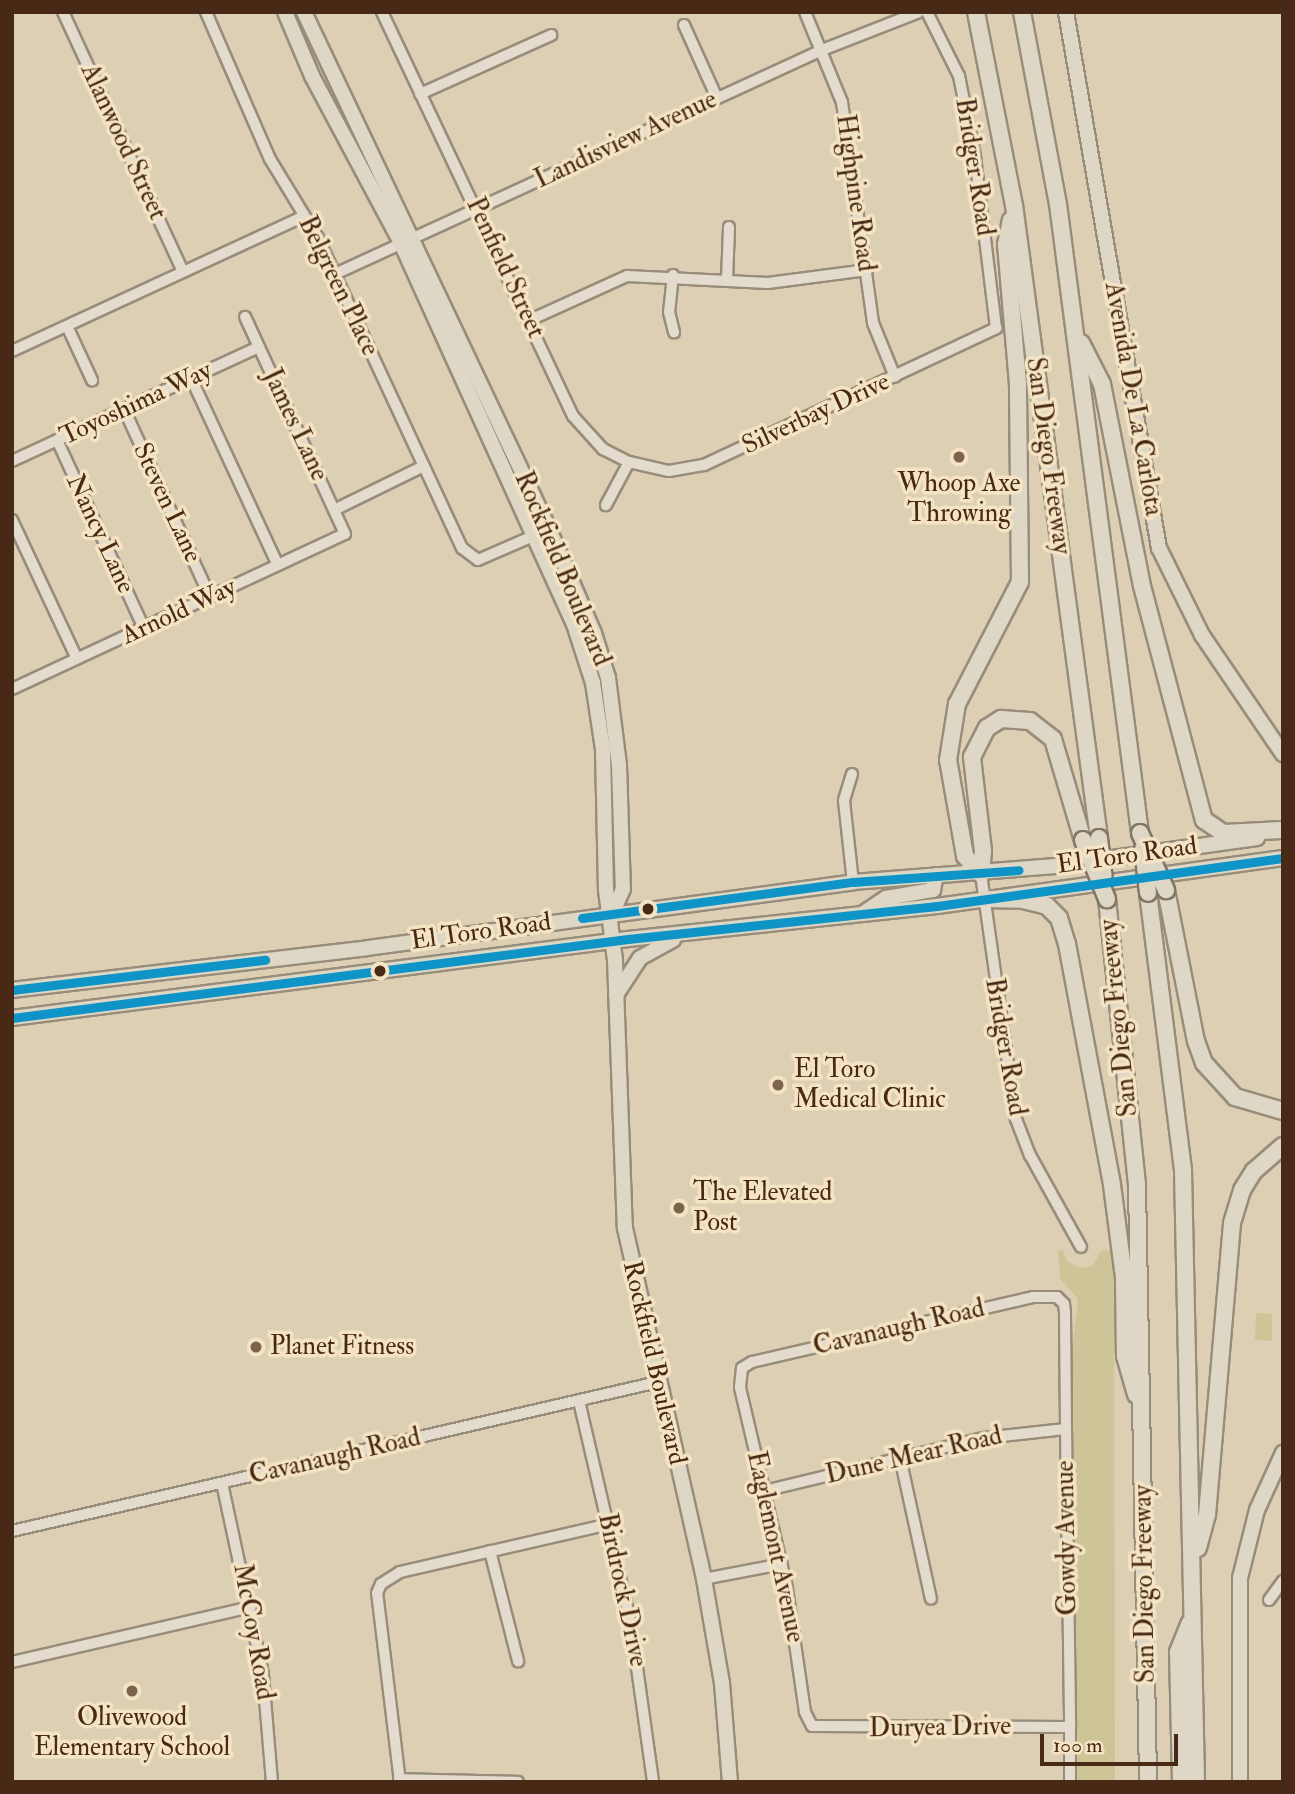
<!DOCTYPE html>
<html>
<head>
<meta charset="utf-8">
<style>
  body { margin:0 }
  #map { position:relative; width:1295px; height:1794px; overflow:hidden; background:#ddcfb4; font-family:"IM FELL Double Pica",serif }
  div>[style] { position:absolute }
  .green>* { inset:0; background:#cdc497 }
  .roads { filter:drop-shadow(2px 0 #988c7a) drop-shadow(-2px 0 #988c7a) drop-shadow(0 2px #988c7a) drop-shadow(0 -2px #988c7a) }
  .minor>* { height:10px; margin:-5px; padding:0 5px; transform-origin:5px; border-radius:5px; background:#e3dcce }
  .major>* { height:14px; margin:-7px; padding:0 7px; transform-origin:7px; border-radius:7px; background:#ded7c6 }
  .highway>* { height:16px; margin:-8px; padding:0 8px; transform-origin:8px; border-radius:8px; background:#ded7c6 }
  .bridges { filter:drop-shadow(2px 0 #827666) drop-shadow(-2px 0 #827666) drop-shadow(0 2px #827666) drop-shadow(0 -2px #827666) }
  .highway-bridge>* { height:16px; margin:-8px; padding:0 8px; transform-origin:8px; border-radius:8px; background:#ded7c6 }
  .bus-1>* { height:9px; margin:-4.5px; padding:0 4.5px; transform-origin:4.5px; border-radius:4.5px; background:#0e94c6 }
  .dots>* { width:19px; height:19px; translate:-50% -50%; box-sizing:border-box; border:4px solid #f4e4c3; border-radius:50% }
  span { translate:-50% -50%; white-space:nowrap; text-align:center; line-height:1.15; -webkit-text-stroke:7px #f4e4c3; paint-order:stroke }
  .street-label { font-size:26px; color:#472916 }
  .poi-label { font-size:26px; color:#472916 }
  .left { translate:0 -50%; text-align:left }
  .frame { position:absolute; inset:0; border:14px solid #472916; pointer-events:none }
  .scale { position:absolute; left:1040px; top:1734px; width:138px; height:32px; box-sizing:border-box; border:4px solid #472916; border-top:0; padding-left:9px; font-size:21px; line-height:24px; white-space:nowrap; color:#472916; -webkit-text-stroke:5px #f4e4c3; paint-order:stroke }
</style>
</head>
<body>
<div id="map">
  <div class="green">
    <i style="clip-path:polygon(1063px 1250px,1067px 1261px,1080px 1268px,1092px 1266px,1101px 1251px,1112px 1250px,1114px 1261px,1115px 1782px,1076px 1782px,1072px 1353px,1078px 1299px,1060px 1279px,1058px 1251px)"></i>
    <i style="clip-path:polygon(1256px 1313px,1272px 1314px,1272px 1341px,1255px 1340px)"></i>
  </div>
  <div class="roads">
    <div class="minor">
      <i style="left:63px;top:12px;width:286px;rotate:65.2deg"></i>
      <i style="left:206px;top:12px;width:160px;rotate:66.5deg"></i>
      <i style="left:270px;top:159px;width:92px;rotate:58.7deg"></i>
      <i style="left:318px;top:238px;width:342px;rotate:65.1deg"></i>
      <i style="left:462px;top:548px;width:20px;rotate:37deg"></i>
      <i style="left:478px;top:560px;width:68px;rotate:-23.5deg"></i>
      <i style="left:382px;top:12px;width:447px;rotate:64.7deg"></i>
      <i style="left:573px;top:416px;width:45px;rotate:47.7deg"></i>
      <i style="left:603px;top:449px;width:29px;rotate:27deg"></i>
      <i style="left:629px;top:462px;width:49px;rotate:118.1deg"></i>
      <i style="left:805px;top:12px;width:97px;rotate:67.7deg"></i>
      <i style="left:842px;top:102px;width:223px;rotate:82deg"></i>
      <i style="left:873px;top:323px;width:58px;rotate:67.8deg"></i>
      <i style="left:684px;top:25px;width:80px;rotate:65.7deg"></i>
      <i style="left:420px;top:94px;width:144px;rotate:-24.2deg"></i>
      <i style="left:335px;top:274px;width:536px;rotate:-24.7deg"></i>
      <i style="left:822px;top:50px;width:104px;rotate:-21.4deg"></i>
      <i style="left:673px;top:275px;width:37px;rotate:96deg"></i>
      <i style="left:669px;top:312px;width:21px;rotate:76deg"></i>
      <i style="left:727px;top:280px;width:53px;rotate:-87.8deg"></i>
      <i style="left:530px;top:320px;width:107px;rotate:-24.4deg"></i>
      <i style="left:627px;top:276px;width:141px;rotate:2.8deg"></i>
      <i style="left:768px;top:283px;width:100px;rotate:-7.5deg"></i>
      <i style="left:67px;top:326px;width:60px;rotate:65.2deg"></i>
      <i style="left:12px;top:351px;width:322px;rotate:-24.8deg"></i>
      <i style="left:191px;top:378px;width:206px;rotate:65.1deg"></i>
      <i style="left:124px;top:409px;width:207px;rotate:65.4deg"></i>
      <i style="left:57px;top:440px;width:207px;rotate:65.2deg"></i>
      <i style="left:12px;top:461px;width:272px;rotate:-24.8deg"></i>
      <i style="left:629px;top:462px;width:41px;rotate:12.7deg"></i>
      <i style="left:669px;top:471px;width:36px;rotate:-10deg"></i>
      <i style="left:704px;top:465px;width:323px;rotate:-25.1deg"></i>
      <i style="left:996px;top:328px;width:173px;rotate:-97deg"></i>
      <i style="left:975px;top:156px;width:82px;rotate:-101.3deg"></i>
      <i style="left:959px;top:76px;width:72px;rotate:-116.6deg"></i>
      <i style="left:334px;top:510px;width:100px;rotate:-26.1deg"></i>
      <i style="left:12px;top:520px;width:153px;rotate:64.9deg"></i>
      <i style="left:12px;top:689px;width:367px;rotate:-25deg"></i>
      <i style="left:345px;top:534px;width:239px;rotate:-114.7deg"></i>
      <i style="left:852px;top:774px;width:28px;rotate:107deg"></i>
      <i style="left:844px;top:801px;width:81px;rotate:83.7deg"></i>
      <i style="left:981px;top:874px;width:247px;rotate:81.9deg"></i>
      <i style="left:1016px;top:1119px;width:39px;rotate:69deg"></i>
      <i style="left:1030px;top:1155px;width:105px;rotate:61deg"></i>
      <i style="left:579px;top:1401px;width:230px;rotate:76.9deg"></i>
      <i style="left:631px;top:1625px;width:159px;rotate:82deg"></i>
      <i style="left:900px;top:1457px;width:145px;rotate:77.7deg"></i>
      <i style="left:222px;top:1483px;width:196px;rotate:77.9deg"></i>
      <i style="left:263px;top:1675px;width:107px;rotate:85.2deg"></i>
      <i style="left:764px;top:1491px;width:225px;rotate:-13.6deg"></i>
      <i style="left:983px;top:1438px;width:83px;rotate:-6.2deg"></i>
      <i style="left:12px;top:1531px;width:663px;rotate:-12.99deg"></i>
      <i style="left:490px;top:1551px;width:114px;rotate:75.7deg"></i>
      <i style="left:704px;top:1579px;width:79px;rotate:-10.9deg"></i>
      <i style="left:1269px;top:1600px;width:24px;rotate:-54deg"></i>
      <i style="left:12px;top:1662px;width:245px;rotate:-13deg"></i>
      <i style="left:1070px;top:1727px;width:258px;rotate:-179.8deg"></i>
      <i style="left:812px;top:1726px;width:16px;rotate:-117deg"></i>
      <i style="left:805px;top:1712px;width:125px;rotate:-98.3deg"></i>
      <i style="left:787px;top:1588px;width:206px;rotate:-103.2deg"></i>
      <i style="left:740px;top:1387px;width:19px;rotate:-84deg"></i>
      <i style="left:742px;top:1368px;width:12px;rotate:-31deg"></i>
      <i style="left:752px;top:1362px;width:288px;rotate:-13deg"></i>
      <i style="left:1033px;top:1297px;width:24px"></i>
      <i style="left:1057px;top:1297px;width:10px;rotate:45deg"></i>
      <i style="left:1064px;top:1304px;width:8px;rotate:83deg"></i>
      <i style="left:1065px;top:1312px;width:117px;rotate:89.5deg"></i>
      <i style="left:1066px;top:1429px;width:298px;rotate:89.2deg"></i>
      <i style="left:1070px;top:1727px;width:55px;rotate:90deg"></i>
      <i style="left:399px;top:1779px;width:119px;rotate:1.4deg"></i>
      <i style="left:400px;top:1782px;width:190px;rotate:-96.9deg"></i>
      <i style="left:377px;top:1593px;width:10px;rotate:-66deg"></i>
      <i style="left:381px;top:1584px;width:22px;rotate:-32deg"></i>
      <i style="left:400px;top:1572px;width:214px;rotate:-12.9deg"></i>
    </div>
    <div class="major">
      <i style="left:285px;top:12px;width:69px;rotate:67.1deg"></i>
      <i style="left:312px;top:76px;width:189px;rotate:61.9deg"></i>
      <i style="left:401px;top:243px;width:418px;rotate:65.6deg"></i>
      <i style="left:574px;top:624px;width:62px;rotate:72.1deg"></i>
      <i style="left:593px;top:683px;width:67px;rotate:81.4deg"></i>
      <i style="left:603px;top:749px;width:141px;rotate:88.8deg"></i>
      <i style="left:606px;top:890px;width:71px;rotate:82.7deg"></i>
      <i style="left:615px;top:960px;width:268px;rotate:87.9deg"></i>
      <i style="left:625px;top:1228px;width:360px;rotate:77.3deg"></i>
      <i style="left:704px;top:1579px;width:106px;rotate:80.2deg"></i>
      <i style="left:722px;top:1683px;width:99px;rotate:85.4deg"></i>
      <i style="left:304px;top:12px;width:572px;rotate:64.64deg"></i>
      <i style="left:549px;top:529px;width:113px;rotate:66.6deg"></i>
      <i style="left:594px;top:633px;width:47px;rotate:72.7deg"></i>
      <i style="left:608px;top:678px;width:88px;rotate:82.8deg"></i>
      <i style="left:619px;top:765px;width:124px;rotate:88.2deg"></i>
      <i style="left:623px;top:889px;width:27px;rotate:114deg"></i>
      <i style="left:1066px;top:12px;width:544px;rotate:80.16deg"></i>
      <i style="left:1159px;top:548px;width:97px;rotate:63.7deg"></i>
      <i style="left:1202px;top:635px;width:144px;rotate:55.8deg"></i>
      <i style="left:862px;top:914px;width:29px;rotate:-34deg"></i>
      <i style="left:886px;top:898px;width:48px;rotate:-9.7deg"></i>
      <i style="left:933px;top:890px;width:15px;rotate:-79deg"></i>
      <i style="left:12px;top:990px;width:358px;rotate:-6.7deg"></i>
      <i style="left:368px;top:948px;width:489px;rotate:-7.7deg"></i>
      <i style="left:853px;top:882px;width:203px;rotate:-4.5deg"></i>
      <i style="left:1055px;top:866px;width:204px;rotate:-7.9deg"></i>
      <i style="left:616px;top:995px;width:44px;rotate:-57deg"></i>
      <i style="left:640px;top:958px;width:38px;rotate:-29deg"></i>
      <i style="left:12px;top:1018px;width:621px;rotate:-7.31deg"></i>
      <i style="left:628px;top:939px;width:311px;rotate:-6.1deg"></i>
      <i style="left:937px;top:906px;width:349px;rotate:-7.9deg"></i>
      <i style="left:1240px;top:1782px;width:204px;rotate:-90deg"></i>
      <i style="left:1240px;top:1578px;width:70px;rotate:-76deg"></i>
      <i style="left:1257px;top:1510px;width:63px;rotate:-65.5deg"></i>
    </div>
    <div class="highway">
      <i style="left:976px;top:12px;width:197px;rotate:78.9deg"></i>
      <i style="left:1014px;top:205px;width:639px;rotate:82.35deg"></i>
      <i style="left:1022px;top:12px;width:195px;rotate:79.4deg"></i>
      <i style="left:1058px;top:204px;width:634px;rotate:82.57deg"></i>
      <i style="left:1081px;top:343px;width:46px;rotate:62.9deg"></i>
      <i style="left:1102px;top:384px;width:206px;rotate:78.8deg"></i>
      <i style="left:1142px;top:586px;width:242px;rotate:75.2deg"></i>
      <i style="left:1204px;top:820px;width:23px;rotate:34deg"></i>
      <i style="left:1223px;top:833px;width:60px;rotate:-2.9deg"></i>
      <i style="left:981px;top:874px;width:24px;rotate:-132deg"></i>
      <i style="left:965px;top:856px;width:97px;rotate:-100deg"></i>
      <i style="left:948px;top:760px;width:57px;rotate:-80.9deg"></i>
      <i style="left:957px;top:704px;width:137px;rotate:-62.7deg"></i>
      <i style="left:1020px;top:582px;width:198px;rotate:-90.6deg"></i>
      <i style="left:1018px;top:384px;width:140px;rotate:-94.9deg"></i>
      <i style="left:1006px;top:245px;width:25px;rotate:-79deg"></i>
      <i style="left:981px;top:874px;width:23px;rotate:-85deg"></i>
      <i style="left:983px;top:851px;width:95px;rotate:-96.7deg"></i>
      <i style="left:972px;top:757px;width:33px;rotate:-63deg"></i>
      <i style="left:987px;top:728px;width:17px;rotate:-33deg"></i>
      <i style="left:1001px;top:719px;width:29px;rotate:4deg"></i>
      <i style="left:1030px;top:721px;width:29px;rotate:38deg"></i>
      <i style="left:1053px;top:739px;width:105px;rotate:73.5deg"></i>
      <i style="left:1166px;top:890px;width:154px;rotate:78.8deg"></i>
      <i style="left:1196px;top:1041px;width:23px;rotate:70deg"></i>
      <i style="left:1204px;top:1063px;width:46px;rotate:47.6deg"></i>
      <i style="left:1235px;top:1097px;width:50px;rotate:16.3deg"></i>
      <i style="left:1148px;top:893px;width:280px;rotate:82.8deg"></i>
      <i style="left:1183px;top:1171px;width:611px;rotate:88.78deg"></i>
      <i style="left:984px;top:899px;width:39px;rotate:1deg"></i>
      <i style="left:1023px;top:900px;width:25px;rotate:14deg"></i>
      <i style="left:1047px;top:906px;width:17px;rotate:45deg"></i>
      <i style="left:1059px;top:918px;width:27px;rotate:73deg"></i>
      <i style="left:1067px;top:944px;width:245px;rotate:79.4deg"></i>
      <i style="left:1112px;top:1185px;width:94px;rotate:82.6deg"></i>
      <i style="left:1124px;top:1278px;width:78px;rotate:89.3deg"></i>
      <i style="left:1125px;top:1356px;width:40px;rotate:74deg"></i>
      <i style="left:1107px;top:899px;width:288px;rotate:84deg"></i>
      <i style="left:1137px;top:1185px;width:597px;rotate:88.94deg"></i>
      <i style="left:1198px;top:1548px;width:34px;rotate:-75deg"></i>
      <i style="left:1207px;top:1515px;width:293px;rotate:-85.1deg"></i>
      <i style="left:1232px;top:1223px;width:34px;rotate:-73deg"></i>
      <i style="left:1242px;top:1190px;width:22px;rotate:-58deg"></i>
      <i style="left:1254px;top:1171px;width:38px;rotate:-41deg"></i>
      <i style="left:1181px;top:1782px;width:130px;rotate:-91.3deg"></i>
      <i style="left:1178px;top:1652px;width:31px;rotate:-68deg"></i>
    </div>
  </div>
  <div class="bridges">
    <div class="highway-bridge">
      <i style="left:1140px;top:833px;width:63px;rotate:65.5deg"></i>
      <i style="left:1099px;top:838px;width:38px;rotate:83deg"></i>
      <i style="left:1083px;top:840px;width:64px;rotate:67.9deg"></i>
      <i style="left:1143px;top:849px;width:44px;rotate:83.5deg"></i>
    </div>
  </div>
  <div class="bus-1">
    <i style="left:582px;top:918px;width:273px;rotate:-7.6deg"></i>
    <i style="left:853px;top:882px;width:166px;rotate:-4.1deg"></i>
    <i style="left:12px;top:990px;width:255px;rotate:-6.8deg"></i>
    <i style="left:12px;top:1018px;width:621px;rotate:-7.31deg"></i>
    <i style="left:628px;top:939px;width:311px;rotate:-6.1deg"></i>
    <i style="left:937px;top:906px;width:349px;rotate:-7.9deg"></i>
  </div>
  <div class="dots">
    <i style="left:959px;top:457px;background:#7c634d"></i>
    <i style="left:648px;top:909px;background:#472916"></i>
    <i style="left:380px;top:971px;background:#472916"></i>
    <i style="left:778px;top:1085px;background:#7c634d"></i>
    <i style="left:679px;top:1208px;background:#7c634d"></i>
    <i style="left:256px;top:1347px;background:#7c634d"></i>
    <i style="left:132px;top:1691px;background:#7c634d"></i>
  </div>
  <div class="street-label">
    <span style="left:626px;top:140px;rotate:-25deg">Landisview Avenue</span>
    <span style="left:123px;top:142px;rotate:65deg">Alanwood Street</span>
    <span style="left:974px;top:167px;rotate:81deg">Bridger Road</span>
    <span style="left:855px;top:193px;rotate:82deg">Highpine Road</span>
    <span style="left:505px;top:268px;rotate:65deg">Penfield Street</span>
    <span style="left:338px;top:286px;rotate:64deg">Belgreen Place</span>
    <span style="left:1133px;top:399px;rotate:80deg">Avenida De La Carlota</span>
    <span style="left:136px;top:404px;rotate:-25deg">Toyoshima Way</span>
    <span style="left:816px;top:414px;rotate:-25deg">Silverbay Drive</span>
    <span style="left:295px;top:425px;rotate:65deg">James Lane</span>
    <span style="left:1048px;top:456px;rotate:82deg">San Diego Freeway</span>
    <span style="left:167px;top:503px;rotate:65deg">Steven Lane</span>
    <span style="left:100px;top:534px;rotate:65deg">Nancy Lane</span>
    <span style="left:562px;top:569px;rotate:67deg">Rockfield Boulevard</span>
    <span style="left:179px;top:612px;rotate:-25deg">Arnold Way</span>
    <span style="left:1127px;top:856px;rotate:-8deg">El Toro Road</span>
    <span style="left:481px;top:932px;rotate:-8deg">El Toro Road</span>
    <span style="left:1119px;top:1018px;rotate:-96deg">San Diego Freeway</span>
    <span style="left:1005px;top:1047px;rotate:80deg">Bridger Road</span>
    <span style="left:899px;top:1328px;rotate:-13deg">Cavanaugh Road</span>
    <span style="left:654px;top:1363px;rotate:77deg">Rockfield Boulevard</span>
    <span style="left:914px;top:1456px;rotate:-13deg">Dune Mear Road</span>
    <span style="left:335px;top:1457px;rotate:-13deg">Cavanaugh Road</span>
    <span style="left:1067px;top:1538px;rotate:-91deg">Gowdy Avenue</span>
    <span style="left:775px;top:1547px;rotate:78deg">Eaglemont Avenue</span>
    <span style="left:1145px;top:1584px;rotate:-91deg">San Diego Freeway</span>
    <span style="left:622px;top:1590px;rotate:78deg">Birdrock Drive</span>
    <span style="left:253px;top:1632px;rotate:80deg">McCoy Road</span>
    <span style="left:940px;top:1728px;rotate:-1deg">Duryea Drive</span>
  </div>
  <div class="poi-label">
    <span style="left:959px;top:499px">Whoop Axe<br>Throwing</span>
    <span class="left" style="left:794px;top:1085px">El Toro<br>Medical Clinic</span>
    <span class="left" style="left:693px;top:1208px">The Elevated<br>Post</span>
    <span class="left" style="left:270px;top:1347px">Planet Fitness</span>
    <span style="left:132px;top:1733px">Olivewood<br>Elementary School</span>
  </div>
  <div class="frame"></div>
  <div class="scale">100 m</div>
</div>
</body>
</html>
